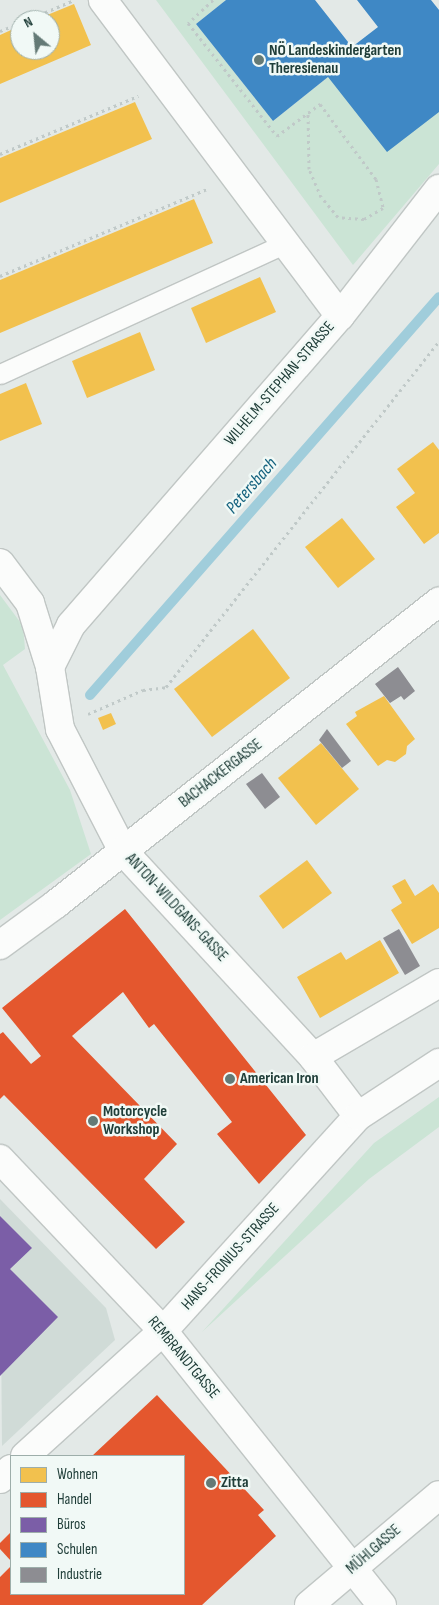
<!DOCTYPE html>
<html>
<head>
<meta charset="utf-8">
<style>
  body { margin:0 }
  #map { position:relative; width:439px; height:1605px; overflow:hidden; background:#e3e9e7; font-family:"Sofia Sans Condensed",sans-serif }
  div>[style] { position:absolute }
  .built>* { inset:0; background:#d0dbd7 }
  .green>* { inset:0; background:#cbe4d5 }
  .homes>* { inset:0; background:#f2c14e }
  .shops>* { inset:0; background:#e4572e }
  .offices>* { inset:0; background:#7b5ea7 }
  .schools>* { inset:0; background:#3f88c5 }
  .industry>* { inset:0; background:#8d8d92 }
  .stream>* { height:10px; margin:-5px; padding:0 5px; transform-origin:5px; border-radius:5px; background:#a0cddb }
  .path>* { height:3px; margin-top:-1.5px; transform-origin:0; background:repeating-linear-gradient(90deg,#c0c9c8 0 2.5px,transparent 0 6.5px) }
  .roads { filter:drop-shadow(1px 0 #c0c6c4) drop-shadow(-1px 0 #c0c6c4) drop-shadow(0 1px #c0c6c4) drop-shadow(0 -1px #c0c6c4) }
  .service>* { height:19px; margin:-9.5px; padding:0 9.5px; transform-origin:9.5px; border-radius:9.5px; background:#fbfcfb }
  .minor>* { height:28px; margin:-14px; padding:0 14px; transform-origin:14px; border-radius:14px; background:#fbfcfb }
  .tertiary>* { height:28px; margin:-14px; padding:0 14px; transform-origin:14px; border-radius:14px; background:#fbfcfb }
  .dots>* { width:14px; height:14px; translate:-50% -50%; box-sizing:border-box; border:2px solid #f1f9f6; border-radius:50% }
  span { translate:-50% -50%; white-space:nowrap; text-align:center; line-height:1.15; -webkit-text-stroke:5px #f1f9f6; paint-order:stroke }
  .poi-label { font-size:16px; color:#203e39; font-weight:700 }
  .left { translate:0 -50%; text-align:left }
  .street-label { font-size:16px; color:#203e39 }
  .water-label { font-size:18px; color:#15637f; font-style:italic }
  .legend { position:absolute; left:10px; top:1455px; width:175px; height:140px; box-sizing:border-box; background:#f1f9f6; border:1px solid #9daeaa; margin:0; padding:6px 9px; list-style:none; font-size:15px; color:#203e39 }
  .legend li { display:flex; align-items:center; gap:10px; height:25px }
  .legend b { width:25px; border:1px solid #9daeaa }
  .north { position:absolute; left:10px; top:10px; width:50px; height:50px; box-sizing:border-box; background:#f1f9f6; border:1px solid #9daeaa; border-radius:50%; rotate:332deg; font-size:14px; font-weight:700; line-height:20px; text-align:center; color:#203e39 }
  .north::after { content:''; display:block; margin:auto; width:18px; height:22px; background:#647a76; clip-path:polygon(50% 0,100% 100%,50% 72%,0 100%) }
</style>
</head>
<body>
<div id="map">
  <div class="built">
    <i style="clip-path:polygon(0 1199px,106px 1308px,115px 1340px,2px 1446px)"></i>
  </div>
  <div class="green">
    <i style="clip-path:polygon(156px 0,226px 0,196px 24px,273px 121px,328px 77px,439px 112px,439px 164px,353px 265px)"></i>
    <i style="clip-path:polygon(0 595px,23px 626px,25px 649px,3px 665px,70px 790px,91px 854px,0 920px)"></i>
    <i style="clip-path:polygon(439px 1097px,439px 1127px,369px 1179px,202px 1332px,374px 1143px)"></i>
  </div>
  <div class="homes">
    <i style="clip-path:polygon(74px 4px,91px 45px,0 84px,0 35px,20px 26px,20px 50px,50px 50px,50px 20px,35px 20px)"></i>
    <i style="clip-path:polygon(135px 102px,152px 139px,0 203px,0 158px)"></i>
    <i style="clip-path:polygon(194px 199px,213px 243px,0 333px,0 280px)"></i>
    <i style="clip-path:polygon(260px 277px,276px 312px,206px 343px,191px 308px)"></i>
    <i style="clip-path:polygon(140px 332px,155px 370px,87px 398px,72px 361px)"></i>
    <i style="clip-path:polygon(26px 383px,42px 424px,0 441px,0 394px)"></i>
    <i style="clip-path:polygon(433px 442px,439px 450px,439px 533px,424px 544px,396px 507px,415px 493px,397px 469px)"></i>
    <i style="clip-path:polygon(342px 518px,375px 559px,338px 588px,305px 547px)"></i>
    <i style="clip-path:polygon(253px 629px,290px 678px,212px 737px,174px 689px)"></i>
    <i style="clip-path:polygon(384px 696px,415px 739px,407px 746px,406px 754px,395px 762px,387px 760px,378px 766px,346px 724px,357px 716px,355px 712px)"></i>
    <i style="clip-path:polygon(111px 713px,116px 724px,103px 730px,98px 718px)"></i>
    <i style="clip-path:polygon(321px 743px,359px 789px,316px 825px,278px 778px)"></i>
    <i style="clip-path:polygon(307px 860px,332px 893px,283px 929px,259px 896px)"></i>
    <i style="clip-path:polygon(405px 879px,415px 896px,433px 884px,439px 893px,439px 928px,412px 944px,391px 910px,402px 903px,392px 886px)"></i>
    <i style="clip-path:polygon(380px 940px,399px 973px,320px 1018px,297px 977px,341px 952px,346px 960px)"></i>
  </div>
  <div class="shops">
    <i style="clip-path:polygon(125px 909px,306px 1135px,259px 1184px,217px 1134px,232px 1122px,154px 1024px,149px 1028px,123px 992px,72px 1036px,177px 1144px,144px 1179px,185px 1222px,156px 1249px,4px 1095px,0 1099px,0 1034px,3px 1032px,31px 1064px,41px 1056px,2px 1008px)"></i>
    <i style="clip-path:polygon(157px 1395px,264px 1510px,258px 1515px,276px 1536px,202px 1605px,0 1605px,0 1577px,11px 1566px,11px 1594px,184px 1594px,184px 1456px,92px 1456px)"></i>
    <i style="clip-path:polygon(11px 1532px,11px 1561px,0 1549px,0 1543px)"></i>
  </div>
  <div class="offices">
    <i style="clip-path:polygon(0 1216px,32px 1248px,10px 1269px,58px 1317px,0 1376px)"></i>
  </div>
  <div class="schools">
    <i style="clip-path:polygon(226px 0,315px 0,352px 47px,378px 27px,357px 0,431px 0,439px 10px,439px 112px,387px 152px,328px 77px,273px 121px,196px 24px)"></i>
  </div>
  <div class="industry">
    <i style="clip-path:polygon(398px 667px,415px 691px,404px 700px,401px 696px,390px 703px,375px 684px)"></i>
    <i style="clip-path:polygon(327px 729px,351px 761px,342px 768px,319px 740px)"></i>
    <i style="clip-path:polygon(262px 773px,280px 797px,265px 809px,246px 784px)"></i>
    <i style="clip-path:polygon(399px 929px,420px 966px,405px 975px,383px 938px)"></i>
  </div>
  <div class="stream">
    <i style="left:90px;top:695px;width:529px;rotate:-48.75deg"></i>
  </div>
  <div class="path">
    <i style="left:213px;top:0;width:34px;rotate:137deg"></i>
    <i style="left:188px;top:23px;width:144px;rotate:51.8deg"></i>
    <i style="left:277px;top:136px;width:54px;rotate:-36.7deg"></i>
    <i style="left:320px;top:104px;width:94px;rotate:53.3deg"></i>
    <i style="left:376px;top:179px;width:30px;rotate:76deg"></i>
    <i style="left:383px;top:208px;width:22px;rotate:150deg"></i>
    <i style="left:364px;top:219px;width:26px;rotate:-176deg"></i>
    <i style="left:338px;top:217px;width:26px;rotate:-130deg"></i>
    <i style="left:321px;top:197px;width:30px;rotate:-113deg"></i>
    <i style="left:309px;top:169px;width:56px;rotate:-91deg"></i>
    <i style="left:27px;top:20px;width:49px;rotate:-22.9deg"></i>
    <i style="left:0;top:31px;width:22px;rotate:-22deg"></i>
    <i style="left:0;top:154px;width:150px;rotate:-22.8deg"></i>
    <i style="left:0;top:276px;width:225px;rotate:-22.8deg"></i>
    <i style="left:88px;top:714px;width:60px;rotate:-23.6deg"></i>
    <i style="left:143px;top:690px;width:23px;rotate:-7deg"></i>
    <i style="left:166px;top:687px;width:441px;rotate:-51.7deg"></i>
  </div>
  <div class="roads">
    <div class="service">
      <i style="left:0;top:374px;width:312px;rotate:-24.6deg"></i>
    </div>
    <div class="minor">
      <i style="left:340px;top:316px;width:161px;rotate:-52.1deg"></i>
      <i style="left:0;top:563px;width:50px;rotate:53.1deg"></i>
      <i style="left:30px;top:603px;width:67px;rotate:72.6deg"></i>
      <i style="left:50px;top:667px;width:63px;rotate:80.8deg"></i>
      <i style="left:60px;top:729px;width:137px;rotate:62.7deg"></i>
      <i style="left:123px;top:851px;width:280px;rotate:47.3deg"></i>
      <i style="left:313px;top:1057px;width:74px;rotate:52.7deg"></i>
      <i style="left:50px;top:667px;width:47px;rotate:-63.4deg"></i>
      <i style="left:71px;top:625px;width:410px;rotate:-49deg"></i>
      <i style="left:340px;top:316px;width:395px;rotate:-126.9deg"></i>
      <i style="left:0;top:945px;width:69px;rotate:-36.2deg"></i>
      <i style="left:56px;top:904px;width:488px;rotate:-38.3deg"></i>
      <i style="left:313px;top:1057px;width:146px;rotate:-30.4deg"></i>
      <i style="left:0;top:1159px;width:237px;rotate:46.5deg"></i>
      <i style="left:163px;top:1331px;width:351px;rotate:51.4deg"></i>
      <i style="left:25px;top:1456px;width:186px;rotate:-42.2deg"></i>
      <i style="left:163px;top:1331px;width:290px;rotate:-47.8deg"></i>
      <i style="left:358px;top:1116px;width:97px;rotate:-33.2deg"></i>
      <i style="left:0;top:1479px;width:15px;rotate:-42deg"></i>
    </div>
    <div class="tertiary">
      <i style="left:309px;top:1605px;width:170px;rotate:-40.2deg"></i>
    </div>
  </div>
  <div class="dots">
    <i style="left:259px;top:60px;background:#647a76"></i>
    <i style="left:230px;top:1079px;background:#647a76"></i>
    <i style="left:93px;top:1121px;background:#647a76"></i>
    <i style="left:211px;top:1483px;background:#647a76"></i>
  </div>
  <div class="poi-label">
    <span class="left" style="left:269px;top:60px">NÖ Landeskindergarten<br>Theresienau</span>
    <span class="left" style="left:240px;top:1079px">American Iron</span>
    <span class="left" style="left:103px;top:1121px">Motorcycle<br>Workshop</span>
    <span class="left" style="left:221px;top:1483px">Zitta</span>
  </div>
  <div class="street-label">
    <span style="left:280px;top:384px;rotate:-49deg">WILHELM-STEPHAN-STRASSE</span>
    <span style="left:221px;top:774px;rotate:-38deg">BACHACKERGASSE</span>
    <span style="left:176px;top:908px;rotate:47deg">ANTON-WILDGANS-GASSE</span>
    <span style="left:231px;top:1257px;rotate:-48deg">HANS-FRONIUS-STRASSE</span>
    <span style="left:183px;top:1358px;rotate:50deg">REMBRANDTGASSE</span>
    <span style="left:374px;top:1550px;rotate:-41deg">MÜHLGASSE</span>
  </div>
  <div class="water-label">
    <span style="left:252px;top:486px;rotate:-49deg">Petersbach</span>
  </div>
  <ul class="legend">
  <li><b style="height:14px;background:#f2c14e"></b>Wohnen</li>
  <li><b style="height:14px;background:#e4572e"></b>Handel</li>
  <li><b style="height:14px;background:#7b5ea7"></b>Büros</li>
  <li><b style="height:14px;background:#3f88c5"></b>Schulen</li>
  <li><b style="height:14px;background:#8d8d92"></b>Industrie</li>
  </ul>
  <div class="north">N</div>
</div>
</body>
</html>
